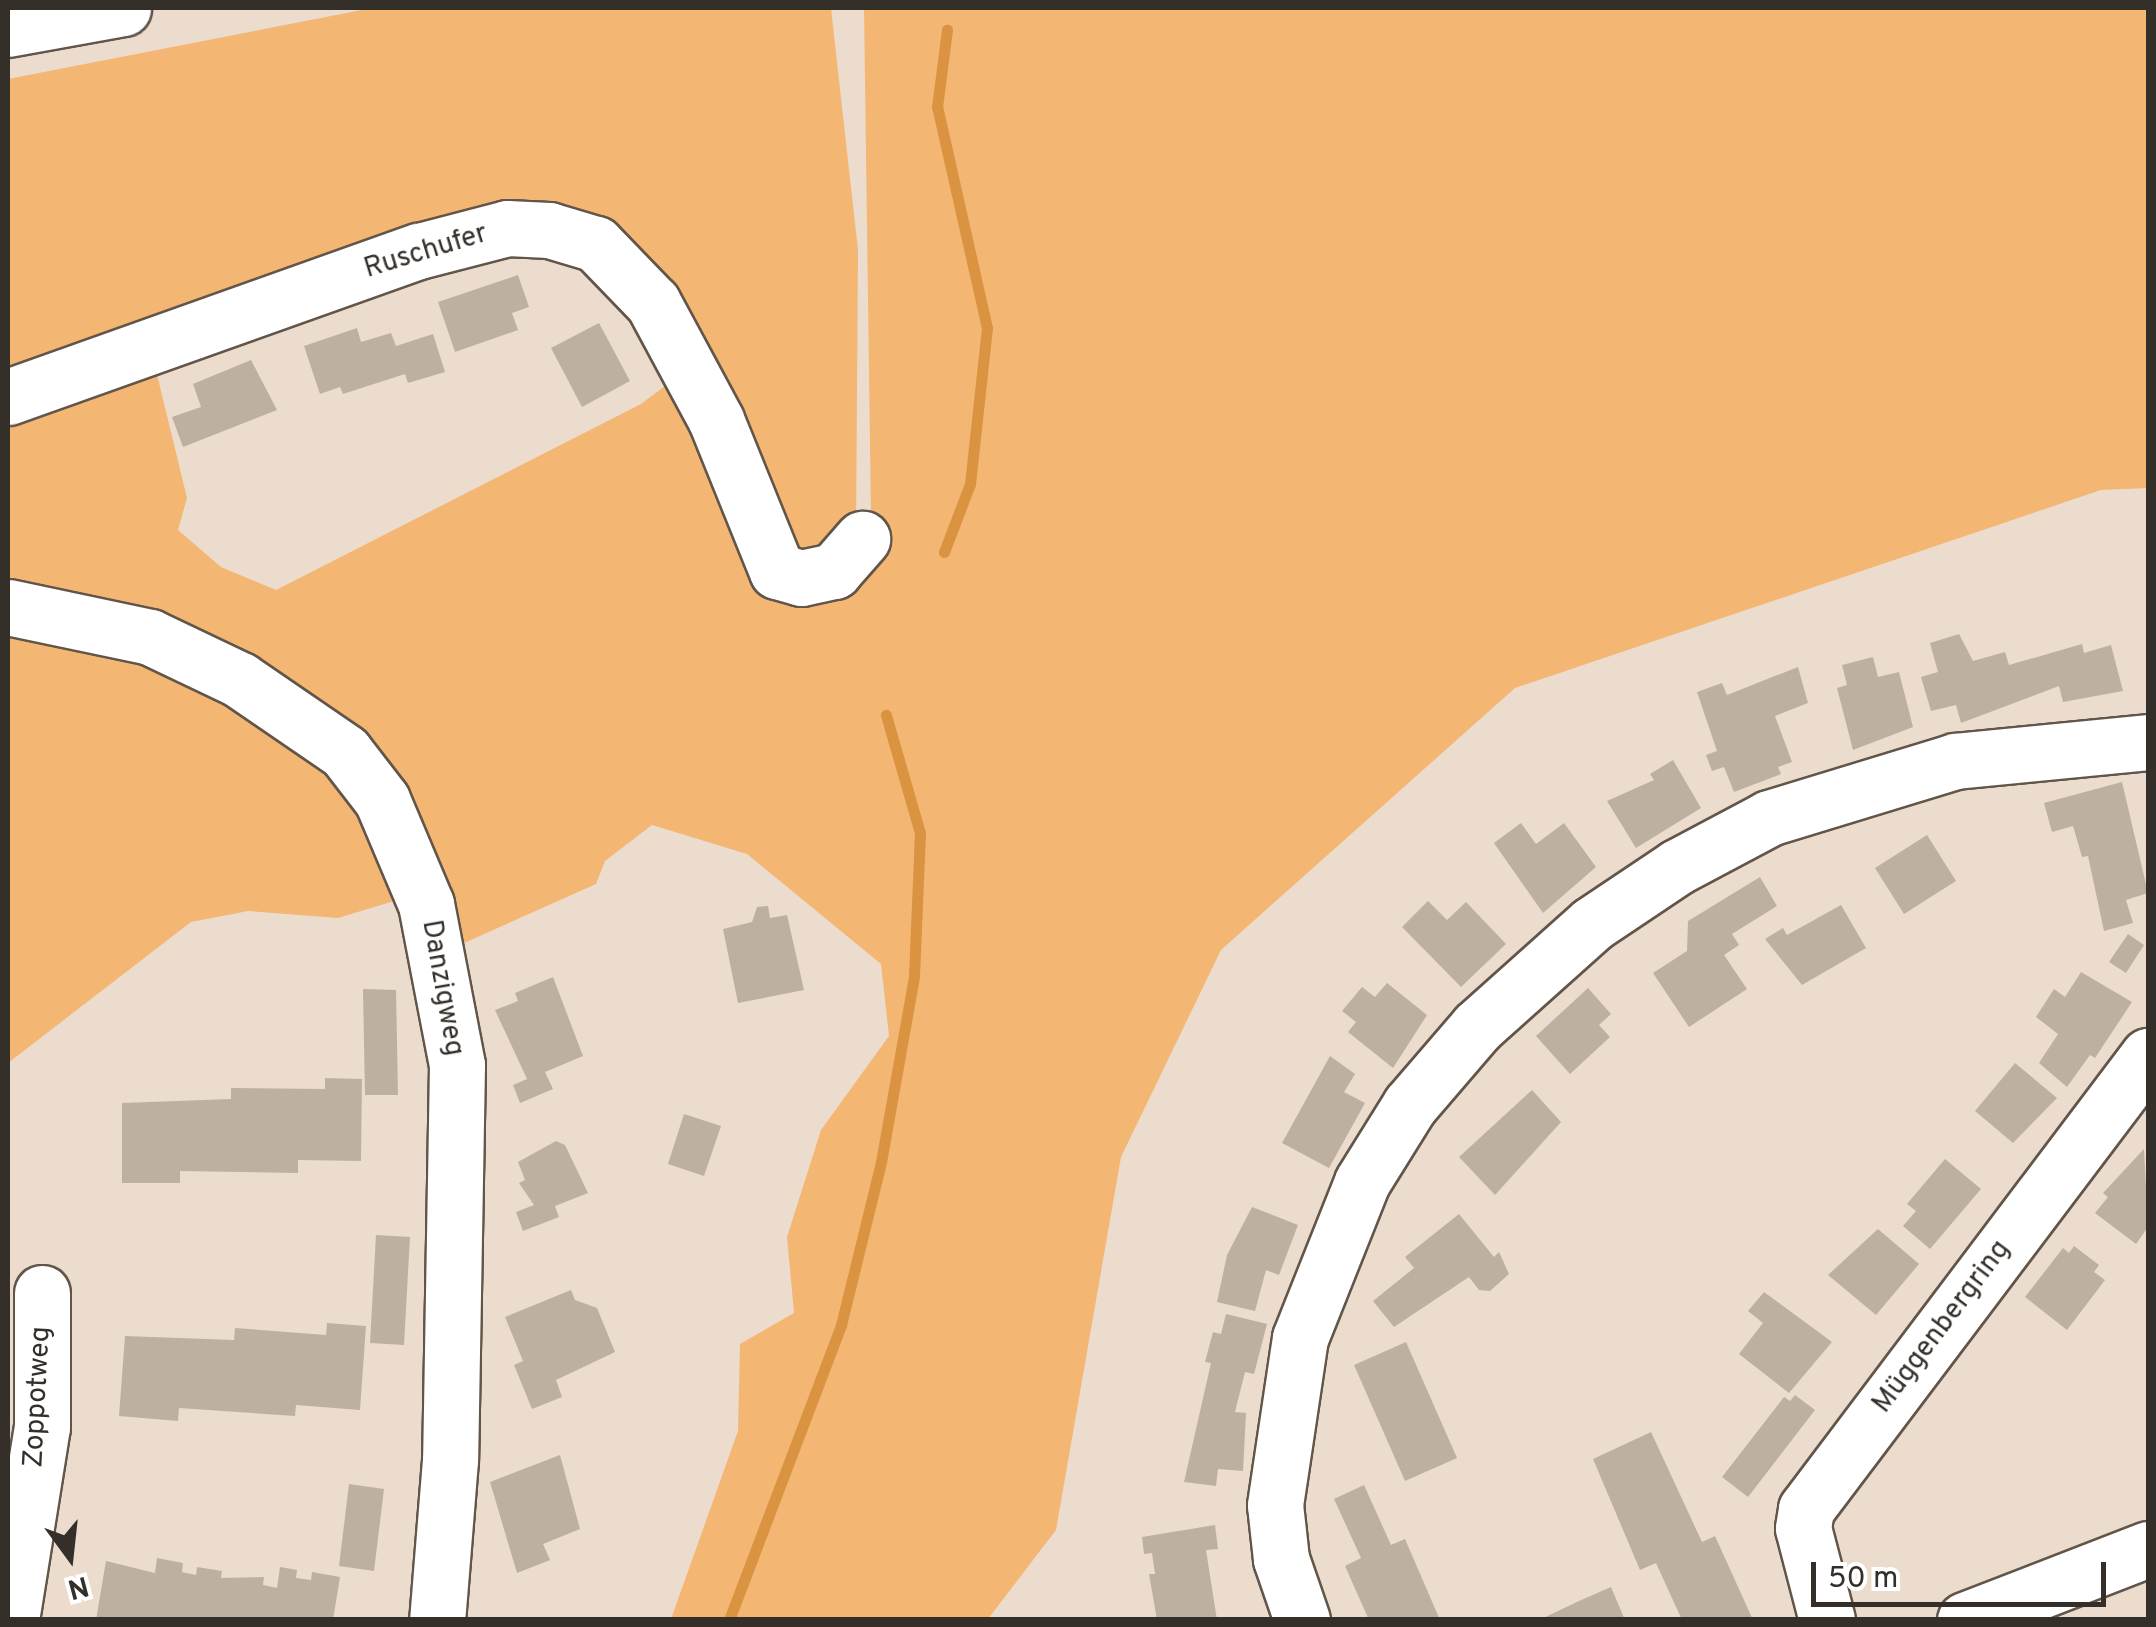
<!DOCTYPE html>
<html>
<head>
<meta charset="utf-8">
<style>
  body { margin:0 }
  #map { position:relative; width:2156px; height:1627px; overflow:hidden; background:#ebdccd; font-family:Overpass,sans-serif }
  div>[style] { position:absolute }
  .green>* { inset:0; background:#f4b673 }
  .stream>* { height:11px; margin:-5.5px; padding:0 5.5px; transform-origin:5.5px; border-radius:5.5px; background:#d99341 }
  .building>* { inset:0; background:#beb0a1 }
  .roads { filter:drop-shadow(2px 0 #625549) drop-shadow(-2px 0 #625549) drop-shadow(0 2px #625549) drop-shadow(0 -2px #625549) }
  .minor>* { height:55px; margin:-27.5px; padding:0 27.5px; transform-origin:27.5px; border-radius:27.5px; background:#fff }
  .highway>* { height:55px; margin:-27.5px; padding:0 27.5px; transform-origin:27.5px; border-radius:27.5px; background:#fff }
  span { translate:-50% -50%; white-space:nowrap; text-align:center; line-height:1.15; -webkit-text-stroke:9px #fff; paint-order:stroke }
  .street-label { font-size:28px; color:#342f29 }
  .frame { position:absolute; inset:0; border:10px solid #342f29; pointer-events:none }
  .north { position:absolute; left:20px; top:1507px; width:100px; height:100px; -webkit-text-stroke:8px #fff; paint-order:stroke; rotate:165deg; font-size:28px; font-weight:700; line-height:40px; text-align:center; color:#342f29 }
  .north::after { content:''; display:block; margin:auto; width:35px; height:45px; background:#342f29; clip-path:polygon(50% 0,100% 100%,50% 72%,0 100%) }
  .scale { position:absolute; left:1811px; top:1562px; width:295px; height:45px; box-sizing:border-box; border:5px solid #342f29; border-top:0; padding-left:12px; font-size:30px; line-height:35px; white-space:nowrap; color:#342f29; -webkit-text-stroke:8px #fff; paint-order:stroke }
</style>
</head>
<body>
<div id="map">
  <div class="green">
    <i style="clip-path:polygon(372px 8px,831px 8px,858px 250px,856px 536px,801px 569px,586px 230px,8px 390px,8px 79px)"></i>
    <i style="clip-path:polygon(864px 8px,2148px 8px,2148px 488px,2101px 490px,1515px 688px,1221px 950px,1121px 1157px,1056px 1530px,988px 1619px,671px 1619px,738px 1431px,740px 1344px,794px 1313px,787px 1237px,821px 1130px,889px 1036px,881px 964px,747px 854px,652px 825px,605px 861px,596px 884px,455px 947px,372px 765px,8px 595px,8px 406px,152px 354px,187px 498px,178px 530px,221px 567px,276px 590px,641px 404px,681px 374px,780px 580px,871px 517px)"></i>
    <i style="clip-path:polygon(8px 620px,92px 637px,325px 743px,404px 898px,338px 918px,248px 911px,191px 922px,8px 1063px)"></i>
  </div>
  <div class="stream">
    <i style="left:944px;top:552px;width:73px;rotate:-69.1deg"></i>
    <i style="left:970px;top:484px;width:157px;rotate:-83.8deg"></i>
    <i style="left:987px;top:328px;width:227px;rotate:-102.7deg"></i>
    <i style="left:937px;top:107px;width:78px;rotate:-82.6deg"></i>
    <i style="left:729px;top:1620px;width:316px;rotate:-69.2deg"></i>
    <i style="left:841px;top:1325px;width:168px;rotate:-76.2deg"></i>
    <i style="left:881px;top:1162px;width:189px;rotate:-79.9deg"></i>
    <i style="left:914px;top:976px;width:143px;rotate:-87.6deg"></i>
    <i style="left:920px;top:833px;width:123px;rotate:-106.1deg"></i>
  </div>
  <div class="building">
    <i style="clip-path:polygon(518px 275px,529px 307px,512px 313px,518px 330px,455px 352px,438px 302px)"></i>
    <i style="clip-path:polygon(599px 323px,630px 381px,582px 407px,551px 348px)"></i>
    <i style="clip-path:polygon(357px 328px,361px 342px,391px 333px,396px 346px,433px 334px,445px 372px,408px 383px,405px 374px,343px 394px,340px 387px,320px 394px,304px 346px)"></i>
    <i style="clip-path:polygon(251px 360px,277px 410px,183px 447px,172px 417px,201px 407px,193px 384px)"></i>
    <i style="clip-path:polygon(1959px 634px,1973px 661px,2005px 652px,2009px 665px,2082px 644px,2084px 653px,2111px 645px,2123px 691px,2063px 702px,2059px 686px,1961px 723px,1956px 705px,1931px 711px,1921px 677px,1938px 672px,1930px 643px)"></i>
    <i style="clip-path:polygon(1873px 657px,1878px 677px,1899px 672px,1913px 727px,1853px 750px,1837px 688px,1847px 685px,1842px 665px)"></i>
    <i style="clip-path:polygon(1798px 667px,1808px 703px,1775px 716px,1792px 762px,1778px 767px,1781px 774px,1734px 792px,1724px 767px,1712px 771px,1706px 755px,1717px 751px,1697px 692px,1722px 683px,1727px 695px)"></i>
    <i style="clip-path:polygon(1673px 760px,1701px 808px,1636px 848px,1607px 801px,1654px 780px,1650px 774px)"></i>
    <i style="clip-path:polygon(2122px 782px,2148px 893px,2126px 900px,2133px 923px,2104px 931px,2088px 856px,2082px 857px,2073px 826px,2052px 832px,2044px 803px)"></i>
    <i style="clip-path:polygon(1521px 823px,1536px 844px,1564px 823px,1596px 867px,1543px 913px,1494px 843px)"></i>
    <i style="clip-path:polygon(1927px 835px,1956px 881px,1904px 914px,1875px 868px)"></i>
    <i style="clip-path:polygon(1760px 877px,1777px 906px,1732px 934px,1739px 945px,1724px 955px,1747px 989px,1689px 1027px,1653px 973px,1687px 951px,1688px 921px)"></i>
    <i style="clip-path:polygon(1428px 901px,1447px 920px,1466px 902px,1506px 944px,1461px 987px,1402px 927px)"></i>
    <i style="clip-path:polygon(1841px 905px,1866px 948px,1802px 985px,1765px 939px,1783px 928px,1787px 935px)"></i>
    <i style="clip-path:polygon(768px 906px,770px 918px,787px 915px,804px 990px,738px 1003px,723px 929px,752px 922px,757px 907px)"></i>
    <i style="clip-path:polygon(2128px 934px,2144px 945px,2126px 973px,2109px 962px)"></i>
    <i style="clip-path:polygon(2081px 972px,2132px 1002px,2095px 1058px,2090px 1055px,2067px 1087px,2039px 1063px,2058px 1034px,2036px 1017px,2054px 989px,2065px 997px)"></i>
    <i style="clip-path:polygon(553px 977px,583px 1056px,545px 1072px,553px 1089px,520px 1103px,513px 1085px,527px 1079px,495px 1010px,518px 1001px,515px 993px)"></i>
    <i style="clip-path:polygon(1387px 983px,1427px 1015px,1393px 1068px,1348px 1032px,1356px 1022px,1342px 1011px,1362px 987px,1375px 997px)"></i>
    <i style="clip-path:polygon(1588px 988px,1611px 1014px,1599px 1025px,1610px 1037px,1570px 1074px,1536px 1036px)"></i>
    <i style="clip-path:polygon(363px 989px,396px 990px,398px 1095px,365px 1095px)"></i>
    <i style="clip-path:polygon(1330px 1056px,1355px 1074px,1344px 1092px,1365px 1103px,1329px 1168px,1282px 1143px)"></i>
    <i style="clip-path:polygon(2015px 1063px,2057px 1098px,2013px 1143px,1975px 1111px)"></i>
    <i style="clip-path:polygon(325px 1078px,362px 1079px,361px 1161px,298px 1160px,298px 1173px,180px 1171px,180px 1183px,122px 1183px,122px 1103px,231px 1099px,231px 1088px,325px 1089px)"></i>
    <i style="clip-path:polygon(1532px 1090px,1561px 1122px,1495px 1195px,1459px 1157px)"></i>
    <i style="clip-path:polygon(684px 1114px,721px 1126px,704px 1176px,668px 1164px)"></i>
    <i style="clip-path:polygon(556px 1141px,565px 1145px,588px 1193px,555px 1206px,559px 1217px,523px 1231px,516px 1212px,534px 1205px,519px 1183px,525px 1180px,518px 1162px)"></i>
    <i style="clip-path:polygon(2144px 1149px,2148px 1227px,2136px 1244px,2095px 1213px,2108px 1197px,2103px 1193px)"></i>
    <i style="clip-path:polygon(1945px 1159px,1981px 1189px,1930px 1249px,1903px 1226px,1916px 1211px,1907px 1204px)"></i>
    <i style="clip-path:polygon(1252px 1207px,1298px 1225px,1279px 1275px,1266px 1270px,1255px 1311px,1217px 1302px,1227px 1255px)"></i>
    <i style="clip-path:polygon(1459px 1214px,1494px 1257px,1499px 1252px,1509px 1274px,1490px 1291px,1479px 1290px,1469px 1277px,1394px 1327px,1373px 1301px,1414px 1268px,1405px 1257px)"></i>
    <i style="clip-path:polygon(1878px 1229px,1919px 1264px,1876px 1315px,1828px 1275px)"></i>
    <i style="clip-path:polygon(376px 1235px,410px 1237px,404px 1345px,370px 1343px)"></i>
    <i style="clip-path:polygon(2074px 1246px,2099px 1265px,2094px 1272px,2105px 1280px,2067px 1330px,2025px 1297px,2063px 1248px,2069px 1253px)"></i>
    <i style="clip-path:polygon(571px 1290px,575px 1300px,597px 1308px,615px 1352px,556px 1380px,562px 1397px,532px 1409px,514px 1365px,523px 1361px,505px 1317px)"></i>
    <i style="clip-path:polygon(1764px 1292px,1832px 1342px,1789px 1393px,1739px 1354px,1763px 1323px,1748px 1311px)"></i>
    <i style="clip-path:polygon(1226px 1314px,1267px 1324px,1254px 1374px,1245px 1372px,1235px 1412px,1246px 1413px,1243px 1471px,1218px 1469px,1216px 1486px,1184px 1482px,1211px 1363px,1205px 1362px,1213px 1332px,1221px 1334px)"></i>
    <i style="clip-path:polygon(327px 1323px,366px 1326px,360px 1410px,296px 1405px,295px 1416px,179px 1408px,178px 1421px,119px 1416px,125px 1336px,234px 1340px,235px 1328px,326px 1335px)"></i>
    <i style="clip-path:polygon(1406px 1342px,1457px 1458px,1405px 1481px,1354px 1365px)"></i>
    <i style="clip-path:polygon(1795px 1395px,1815px 1410px,1748px 1497px,1722px 1477px,1784px 1397px,1790px 1401px)"></i>
    <i style="clip-path:polygon(1651px 1432px,1702px 1542px,1715px 1536px,1753px 1620px,1682px 1620px,1656px 1563px,1640px 1570px,1593px 1459px)"></i>
    <i style="clip-path:polygon(560px 1455px,580px 1529px,543px 1544px,550px 1560px,517px 1573px,490px 1482px)"></i>
    <i style="clip-path:polygon(349px 1484px,384px 1489px,374px 1571px,339px 1566px)"></i>
    <i style="clip-path:polygon(1364px 1485px,1391px 1545px,1405px 1539px,1440px 1620px,1369px 1620px,1345px 1566px,1361px 1558px,1334px 1499px)"></i>
    <i style="clip-path:polygon(1215px 1525px,1218px 1549px,1206px 1550px,1217px 1620px,1157px 1620px,1149px 1574px,1155px 1574px,1152px 1553px,1144px 1554px,1142px 1537px)"></i>
    <i style="clip-path:polygon(157px 1558px,183px 1563px,182px 1572px,196px 1575px,197px 1567px,222px 1571px,221px 1578px,264px 1577px,263px 1585px,277px 1588px,280px 1567px,297px 1570px,296px 1578px,311px 1580px,312px 1572px,340px 1577px,333px 1620px,96px 1620px,106px 1561px,155px 1573px)"></i>
    <i style="clip-path:polygon(1611px 1587px,1625px 1620px,1539px 1620px,1579px 1601px)"></i>
  </div>
  <div class="roads">
    <div class="minor">
      <i style="left:8px;top:397px;width:436px;rotate:-19.6deg"></i>
      <i style="left:419px;top:251px;width:91px;rotate:-14.6deg"></i>
      <i style="left:507px;top:228px;width:42px;rotate:2.7deg"></i>
      <i style="left:549px;top:230px;width:49px;rotate:16.6deg"></i>
      <i style="left:596px;top:244px;width:82px;rotate:46deg"></i>
      <i style="left:653px;top:303px;width:133px;rotate:61.7deg"></i>
      <i style="left:716px;top:420px;width:163px;rotate:68deg"></i>
      <i style="left:777px;top:571px;width:25px;rotate:16deg"></i>
      <i style="left:801px;top:578px;width:34px;rotate:-12deg"></i>
      <i style="left:834px;top:571px;width:43px;rotate:-48.8deg"></i>
      <i style="left:8px;top:607px;width:145px;rotate:11.9deg"></i>
      <i style="left:150px;top:637px;width:100px;rotate:25.5deg"></i>
      <i style="left:240px;top:680px;width:127px;rotate:34.4deg"></i>
      <i style="left:345px;top:752px;width:61px;rotate:52.4deg"></i>
      <i style="left:382px;top:800px;width:113px;rotate:67.1deg"></i>
      <i style="left:426px;top:904px;width:164px;rotate:79.1deg"></i>
      <i style="left:457px;top:1065px;width:395px;rotate:91deg"></i>
      <i style="left:450px;top:1460px;width:161px;rotate:94.6deg"></i>
      <i style="left:11px;top:1620px;width:195px;rotate:-80.9deg"></i>
      <i style="left:42px;top:1427px;width:134px;rotate:-90deg"></i>
      <i style="left:1302px;top:1620px;width:65px;rotate:-109deg"></i>
      <i style="left:1281px;top:1559px;width:54px;rotate:-96.3deg"></i>
      <i style="left:1275px;top:1505px;width:169px;rotate:-81.5deg"></i>
      <i style="left:1300px;top:1338px;width:168px;rotate:-68.3deg"></i>
      <i style="left:1362px;top:1182px;width:91px;rotate:-58.1deg"></i>
      <i style="left:1410px;top:1105px;width:103px;rotate:-49.3deg"></i>
      <i style="left:1477px;top:1027px;width:154px;rotate:-41.8deg"></i>
      <i style="left:1592px;top:924px;width:102px;rotate:-33.8deg"></i>
      <i style="left:1677px;top:867px;width:104px;rotate:-28deg"></i>
      <i style="left:1769px;top:818px;width:195px;rotate:-17deg"></i>
      <i style="left:1955px;top:761px;width:194px;rotate:-5.6deg"></i>
      <i style="left:1827px;top:1620px;width:95px;rotate:-104.6deg"></i>
      <i style="left:1803px;top:1528px;width:19px;rotate:-81deg"></i>
      <i style="left:1806px;top:1509px;width:568px;rotate:-52.95deg"></i>
      <i style="left:1965px;top:1620px;width:196px;rotate:-21.2deg"></i>
    </div>
    <div class="highway">
      <i style="left:8px;top:29px;width:117px;rotate:-10.3deg"></i>
    </div>
  </div>
  <div class="street-label">
    <span style="left:426px;top:252px;rotate:-17deg">Ruschufer</span>
    <span style="left:442px;top:988px;rotate:80deg">Danzigweg</span>
    <span style="left:1942px;top:1327px;rotate:-53deg">Müggenbergring</span>
    <span style="left:38px;top:1397px;rotate:-87deg">Zoppotweg</span>
  </div>
  <div class="frame"></div>
  <div class="north">N</div>
  <div class="scale">50 m</div>
</div>
</body>
</html>
